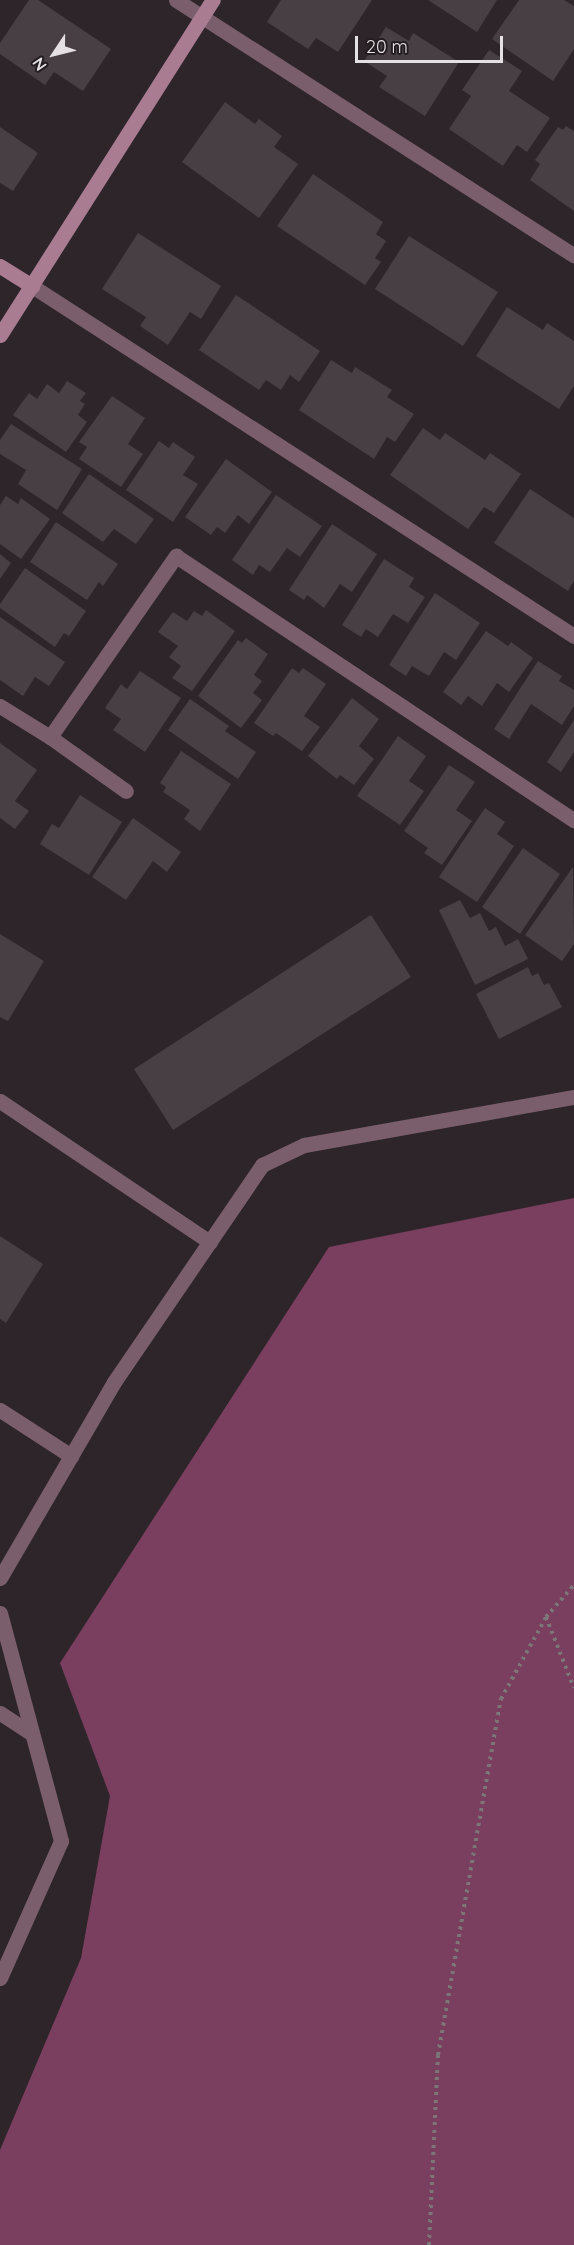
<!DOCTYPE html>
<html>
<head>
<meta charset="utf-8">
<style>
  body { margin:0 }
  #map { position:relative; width:574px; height:2245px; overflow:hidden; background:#2d2529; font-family:Quicksand,sans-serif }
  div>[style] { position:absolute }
  .forest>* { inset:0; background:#7a3e5e }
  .building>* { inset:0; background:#473f43 }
  .path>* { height:4px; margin-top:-2px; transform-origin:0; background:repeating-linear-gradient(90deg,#7c7679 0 3px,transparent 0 7.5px) }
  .lane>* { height:15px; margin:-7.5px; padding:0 7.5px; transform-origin:7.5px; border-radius:7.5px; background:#7a5e6c }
  .street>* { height:15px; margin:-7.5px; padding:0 7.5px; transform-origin:7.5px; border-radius:7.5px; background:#7a5e6c }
  .secondary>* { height:15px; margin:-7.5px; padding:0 7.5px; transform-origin:7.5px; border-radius:7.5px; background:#a97c92 }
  span { translate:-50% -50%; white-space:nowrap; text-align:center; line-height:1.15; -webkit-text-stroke:5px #231c1f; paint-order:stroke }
  .north { position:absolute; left:24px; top:24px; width:60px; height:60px; -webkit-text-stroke:4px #231c1f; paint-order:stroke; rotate:235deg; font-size:16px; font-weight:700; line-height:24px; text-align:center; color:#e5e0e3 }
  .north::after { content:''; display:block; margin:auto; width:21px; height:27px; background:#e5e0e3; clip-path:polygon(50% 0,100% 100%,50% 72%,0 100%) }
  .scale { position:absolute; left:355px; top:36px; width:148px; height:27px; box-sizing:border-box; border:3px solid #e5e0e3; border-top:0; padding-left:8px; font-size:18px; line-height:21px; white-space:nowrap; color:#e5e0e3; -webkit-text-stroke:4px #231c1f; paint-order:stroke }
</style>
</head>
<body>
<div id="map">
  <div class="forest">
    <i style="clip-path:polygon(574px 1198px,574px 2245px,0 2245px,0 2150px,81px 1958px,110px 1796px,60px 1663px,329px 1247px)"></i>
  </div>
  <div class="building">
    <i style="clip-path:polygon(29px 0,38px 0,111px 49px,83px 91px,54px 72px,45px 85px,0 54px,0 43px)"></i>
    <i style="clip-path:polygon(281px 0,372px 0,338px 52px,316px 38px,308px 49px,267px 22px)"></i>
    <i style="clip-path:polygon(428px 0,497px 0,477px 32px)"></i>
    <i style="clip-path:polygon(519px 0,564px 0,574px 6px,574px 49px,553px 81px,492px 39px)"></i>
    <i style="clip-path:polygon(386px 27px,409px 41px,413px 33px,459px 62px,425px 116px,379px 87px,387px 76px,364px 61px)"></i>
    <i style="clip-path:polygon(489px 50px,522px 71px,509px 91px,550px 118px,527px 152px,517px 145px,503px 166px,449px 129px,471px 96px,462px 90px)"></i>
    <i style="clip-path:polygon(225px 102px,255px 124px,259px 119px,282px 136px,274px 147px,298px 164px,259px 218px,182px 162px)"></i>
    <i style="clip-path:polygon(566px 126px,574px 131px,574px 211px,530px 180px,540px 164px,535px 160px,558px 127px,563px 130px)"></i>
    <i style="clip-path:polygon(0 127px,38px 153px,13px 191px,0 183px)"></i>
    <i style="clip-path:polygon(313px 174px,383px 222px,376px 234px,386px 241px,375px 258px,381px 262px,365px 285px,277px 226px)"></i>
    <i style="clip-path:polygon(138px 233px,221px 286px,201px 319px,190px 312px,168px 345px,140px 326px,146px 317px,102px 289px)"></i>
    <i style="clip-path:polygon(409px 236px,498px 292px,463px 346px,375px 289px)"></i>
    <i style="clip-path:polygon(236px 295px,320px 351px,299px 382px,290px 375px,281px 390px,266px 380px,259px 390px,199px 350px)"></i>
    <i style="clip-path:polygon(507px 307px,543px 330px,547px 323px,574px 341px,574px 386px,559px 409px,476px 356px)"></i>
    <i style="clip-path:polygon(331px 360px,352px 373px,355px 367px,392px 390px,387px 397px,414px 414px,395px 442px,387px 437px,374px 459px,299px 410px)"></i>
    <i style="clip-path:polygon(67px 381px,86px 393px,80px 401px,85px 404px,78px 415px,87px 422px,66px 452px,13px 415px,29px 393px,37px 399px,47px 384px,59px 393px)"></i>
    <i style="clip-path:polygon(112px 396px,145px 418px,128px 444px,143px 454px,121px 487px,79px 459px,87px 447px,79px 442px)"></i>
    <i style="clip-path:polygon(11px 424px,82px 469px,57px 510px,18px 484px,26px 470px,0 454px,0 440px)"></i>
    <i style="clip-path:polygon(423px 428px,440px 440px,445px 433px,485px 460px,490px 453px,521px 474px,494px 513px,484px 507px,468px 529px,390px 475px)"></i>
    <i style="clip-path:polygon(159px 441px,169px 448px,173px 442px,195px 457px,183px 475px,198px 484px,173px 522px,126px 490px)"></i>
    <i style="clip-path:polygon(226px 459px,272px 492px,249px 524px,238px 515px,225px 533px,217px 527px,211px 535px,185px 517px)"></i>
    <i style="clip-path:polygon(89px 474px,154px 519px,136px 544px,114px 529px,103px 542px,62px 513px)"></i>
    <i style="clip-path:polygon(530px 489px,574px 518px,574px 581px,568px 591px,494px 543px)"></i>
    <i style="clip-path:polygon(276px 495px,322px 526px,300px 557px,287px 548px,270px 572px,259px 565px,253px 575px,232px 560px)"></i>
    <i style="clip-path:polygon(6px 496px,18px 504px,21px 498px,50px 519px,21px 559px,0 544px,0 505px)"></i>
    <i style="clip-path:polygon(56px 522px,118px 564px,103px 586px,99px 582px,87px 600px,30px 562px)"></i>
    <i style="clip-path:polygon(332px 524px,377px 554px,352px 592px,340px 584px,324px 608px,307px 595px,304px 600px,289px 590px)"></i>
    <i style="clip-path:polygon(0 554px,11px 563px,0 579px)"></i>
    <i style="clip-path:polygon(384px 559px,414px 578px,409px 587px,425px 597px,408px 623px,393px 614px,378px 637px,366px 629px,361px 637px,342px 625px)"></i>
    <i style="clip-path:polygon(25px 568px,86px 611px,69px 636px,64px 633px,55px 647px,0 608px,0 604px)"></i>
    <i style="clip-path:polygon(435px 593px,480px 623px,456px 660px,444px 652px,429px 676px,412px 666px,406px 676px,389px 665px)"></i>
    <i style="clip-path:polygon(206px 610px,235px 631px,192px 691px,172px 678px,181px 666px,169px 657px,178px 646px,158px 632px,173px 612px,187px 621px,194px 611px,202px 616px)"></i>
    <i style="clip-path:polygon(0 617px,65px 662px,49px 686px,35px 677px,23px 696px,0 680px)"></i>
    <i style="clip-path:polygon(486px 631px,508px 646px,511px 642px,533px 658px,509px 692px,497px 683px,482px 706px,468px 696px,461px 705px,443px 692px)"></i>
    <i style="clip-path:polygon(246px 638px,268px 654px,254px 675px,262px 681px,253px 693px,262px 700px,241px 728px,198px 696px,238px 640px,242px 643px)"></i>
    <i style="clip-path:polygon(538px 661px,562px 676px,559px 681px,574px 690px,574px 706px,562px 725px,531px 704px,509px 739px,494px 729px)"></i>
    <i style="clip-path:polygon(292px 668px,299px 673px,303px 668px,326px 684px,304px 716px,320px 727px,302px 751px,276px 733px,273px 736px,254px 723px)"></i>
    <i style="clip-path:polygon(140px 671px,181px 698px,145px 752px,113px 730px,121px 719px,105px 708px,121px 684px,127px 689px)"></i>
    <i style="clip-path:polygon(352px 698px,379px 719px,359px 746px,374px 759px,354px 785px,340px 775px,337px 779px,308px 756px)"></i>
    <i style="clip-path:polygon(190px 699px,229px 726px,225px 731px,256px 752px,238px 779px,168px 730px)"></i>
    <i style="clip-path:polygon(574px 720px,574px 752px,561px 772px,547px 762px)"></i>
    <i style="clip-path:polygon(398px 736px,426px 756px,409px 781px,424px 791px,400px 825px,357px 796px)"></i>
    <i style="clip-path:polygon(0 743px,37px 770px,15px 801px,29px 811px,15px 829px,0 818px)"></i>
    <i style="clip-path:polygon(181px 751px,231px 784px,200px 831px,184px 819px,190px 810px,163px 792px,166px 787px,160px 783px)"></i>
    <i style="clip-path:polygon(449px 765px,475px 782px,456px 810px,472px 821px,442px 865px,424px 853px,428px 848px,404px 831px)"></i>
    <i style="clip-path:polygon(80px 795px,122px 822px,89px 875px,40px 844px,52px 824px,59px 828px)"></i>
    <i style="clip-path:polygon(485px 808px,505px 822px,497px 834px,514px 846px,477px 902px,439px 877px)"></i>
    <i style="clip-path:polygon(133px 818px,181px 852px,167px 872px,153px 861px,126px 900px,92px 877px)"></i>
    <i style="clip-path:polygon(523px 848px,560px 874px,520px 934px,482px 907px)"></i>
    <i style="clip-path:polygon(573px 867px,574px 944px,562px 961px,525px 935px)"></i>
    <i style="clip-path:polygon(460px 900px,470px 918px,480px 913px,489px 931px,496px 927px,505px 946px,518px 939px,528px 959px,475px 985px,439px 910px)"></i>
    <i style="clip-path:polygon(371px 915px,411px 977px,173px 1130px,134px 1069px)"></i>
    <i style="clip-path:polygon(0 934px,44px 961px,8px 1021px,0 1017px)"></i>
    <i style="clip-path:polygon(528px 967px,532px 976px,538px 973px,544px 985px,549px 983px,562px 1007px,499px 1039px,476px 994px)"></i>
    <i style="clip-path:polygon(0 1236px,43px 1264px,6px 1323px,0 1319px)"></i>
  </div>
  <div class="path">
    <i style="left:546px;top:1617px;width:76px;rotate:68.5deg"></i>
    <i style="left:429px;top:2245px;width:190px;rotate:-87.3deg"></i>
    <i style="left:438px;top:2055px;width:362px;rotate:-80deg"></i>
    <i style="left:501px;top:1699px;width:94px;rotate:-61.2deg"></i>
    <i style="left:546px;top:1617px;width:43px;rotate:-48.8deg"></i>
  </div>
  <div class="lane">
    <i style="left:0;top:1101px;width:253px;rotate:33.9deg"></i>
    <i style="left:0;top:1410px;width:85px;rotate:32.9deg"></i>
    <i style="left:0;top:1713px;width:38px;rotate:33deg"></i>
  </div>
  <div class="street">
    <i style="left:176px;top:0;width:473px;rotate:32.7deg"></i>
    <i style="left:32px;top:286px;width:645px;rotate:32.85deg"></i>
    <i style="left:0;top:706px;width:59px;rotate:31.8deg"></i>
    <i style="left:50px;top:737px;width:221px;rotate:-55.2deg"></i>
    <i style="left:176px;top:556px;width:478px;rotate:33.6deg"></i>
    <i style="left:50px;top:737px;width:93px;rotate:35.4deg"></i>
    <i style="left:0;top:1578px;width:227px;rotate:-59.8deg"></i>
    <i style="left:114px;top:1382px;width:263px;rotate:-55.7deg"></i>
    <i style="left:262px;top:1165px;width:47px;rotate:-25.5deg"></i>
    <i style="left:304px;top:1145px;width:274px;rotate:-10.1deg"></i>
    <i style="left:0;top:1613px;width:236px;rotate:75deg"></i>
    <i style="left:61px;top:1841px;width:150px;rotate:114deg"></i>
  </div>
  <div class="secondary">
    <i style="left:0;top:266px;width:38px;rotate:32deg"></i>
    <i style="left:0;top:335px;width:397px;rotate:-57.6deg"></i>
  </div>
  <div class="north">N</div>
  <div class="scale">20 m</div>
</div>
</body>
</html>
